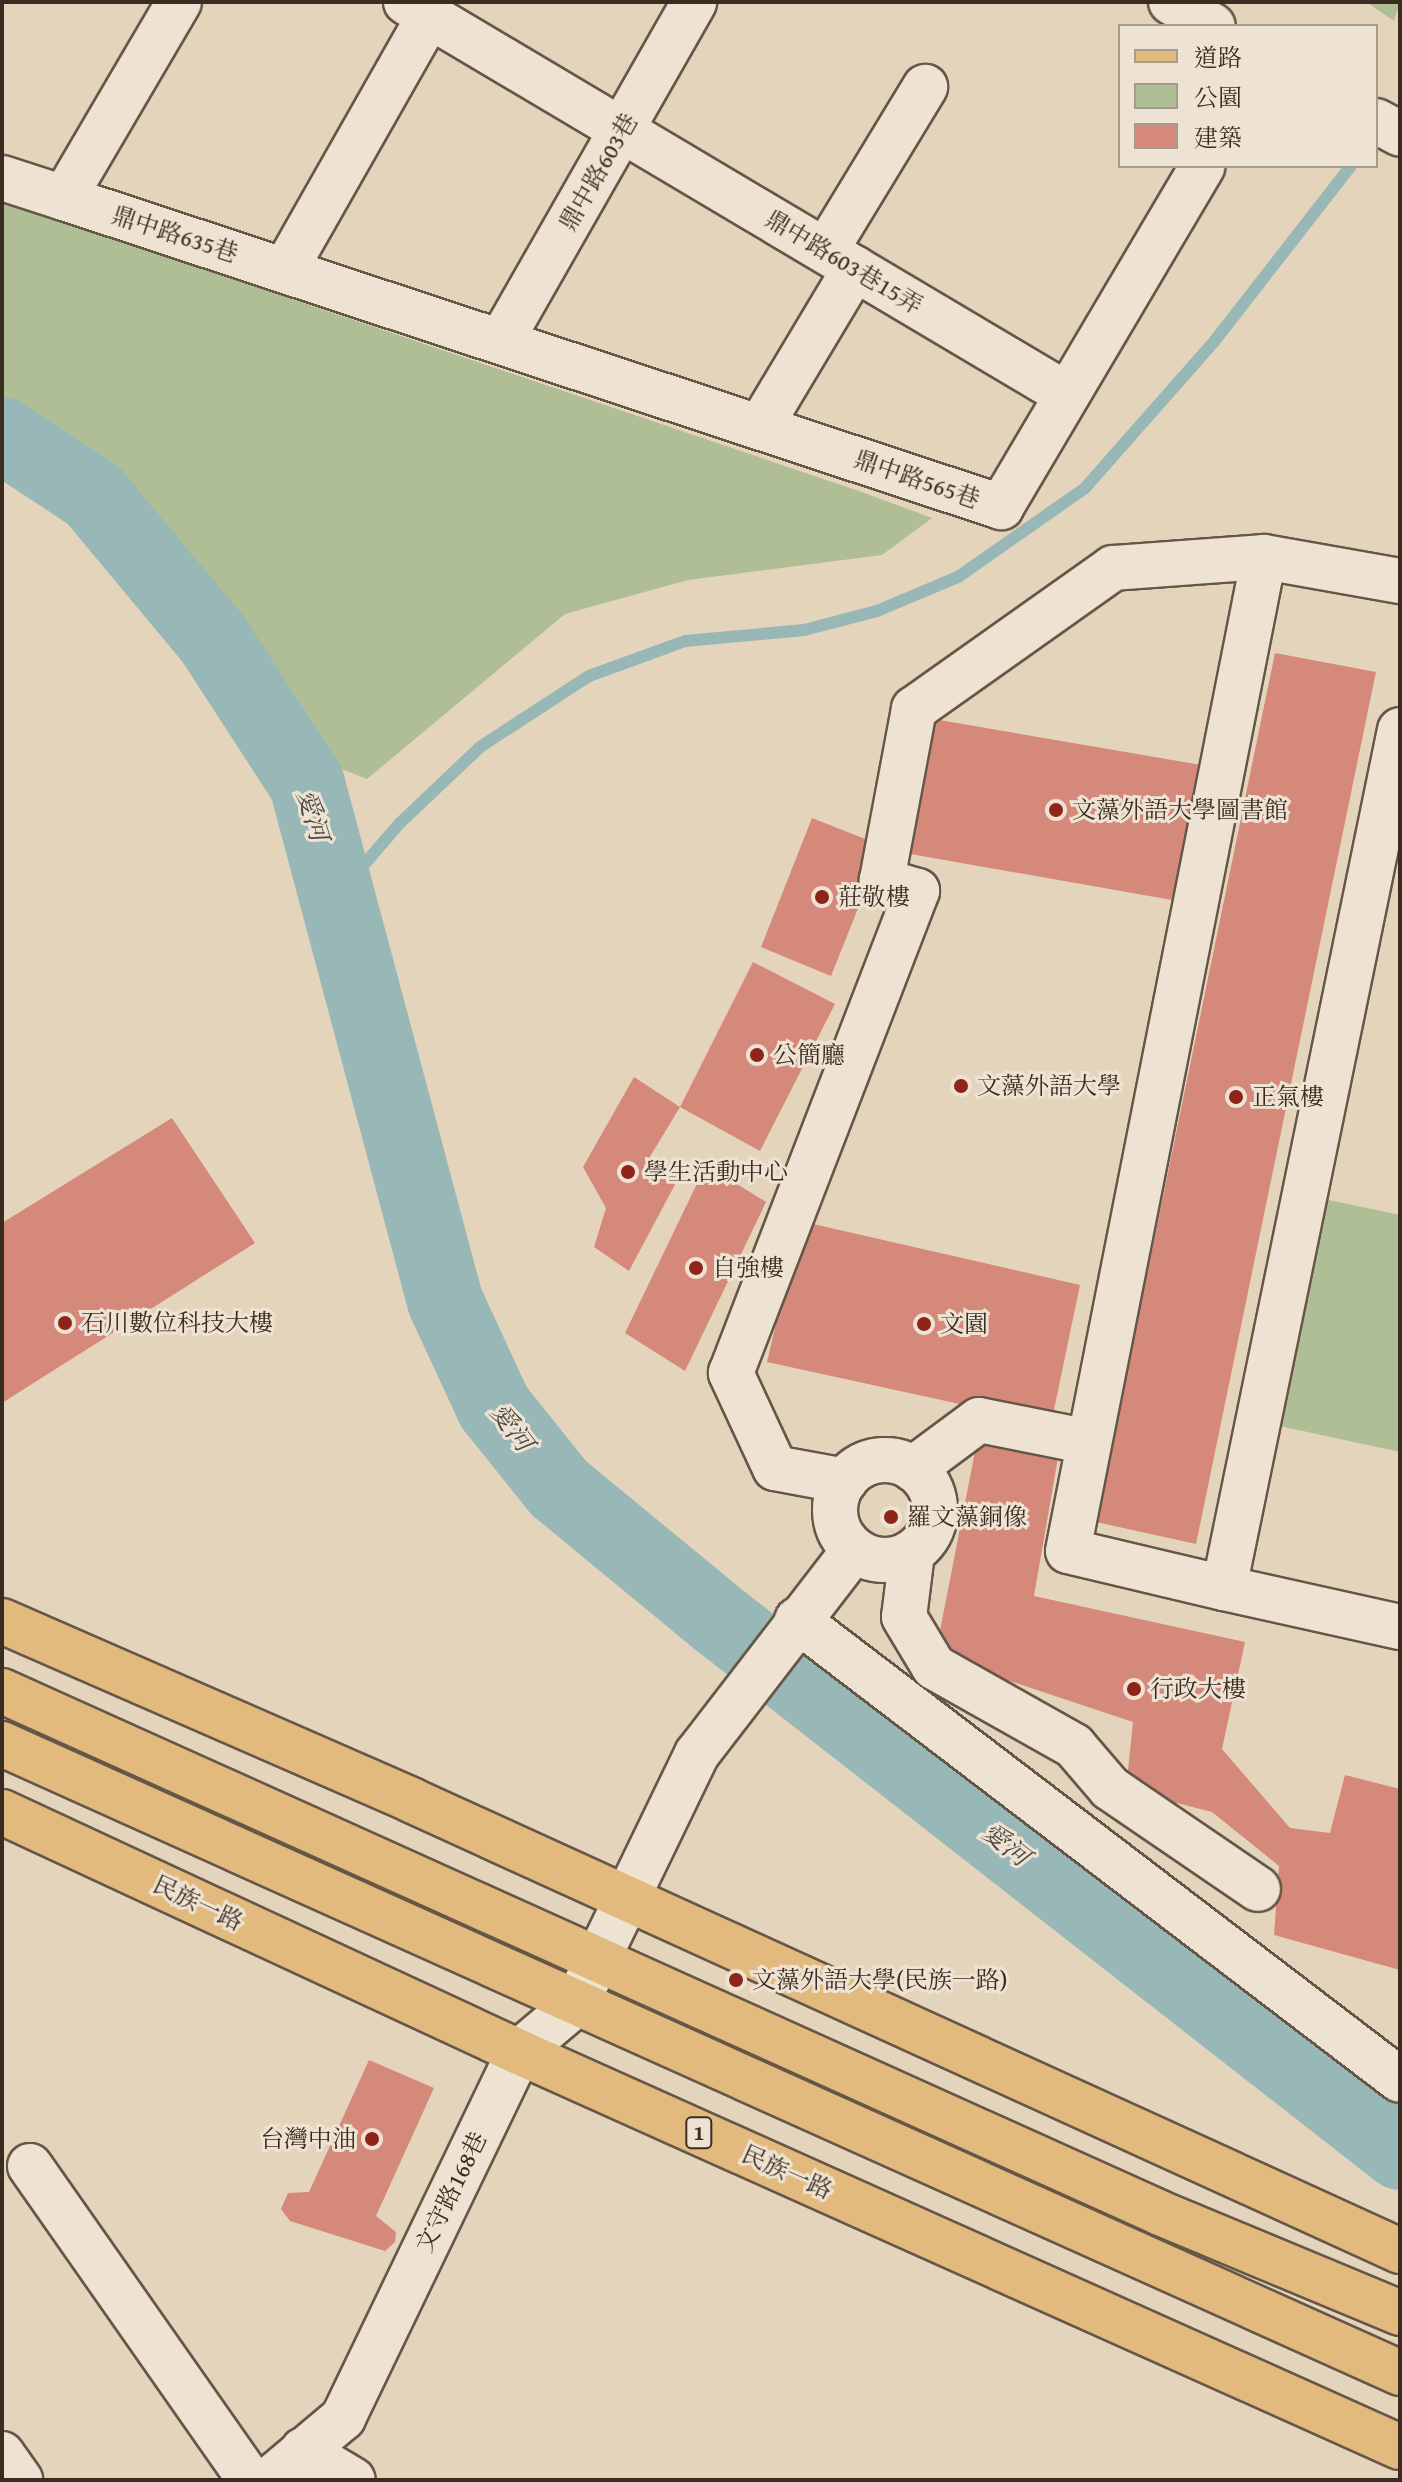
<!DOCTYPE html>
<html>
<head>
<meta charset="utf-8">
<style>
  body { margin:0 }
  #map { position:relative; width:1402px; height:2482px; overflow:hidden; background:#e5d4bc; font-family:"Gentium Book Plus","Noto Serif TC",serif }
  div>[style] { position:absolute }
  .green>* { inset:0; background:#afbe95 }
  .stream>* { height:12px; margin:-6px; padding:0 6px; transform-origin:6px; border-radius:6px; background:#98b7b7 }
  .river>* { height:76px; margin:-38px; padding:0 38px; transform-origin:38px; border-radius:38px; background:#98b7b7 }
  .building>* { inset:0; background:#d4897a }
  .roads { filter:drop-shadow(2px 0 #665648) drop-shadow(-2px 0 #665648) drop-shadow(0 2px #665648) drop-shadow(0 -2px #665648) }
  .minor>* { height:44px; margin:-22px; padding:0 22px; transform-origin:22px; border-radius:22px; background:#eee3d3 }
  .minor>.ring { margin:-22px; padding:0; box-sizing:content-box; background:none; border:44px solid #eee3d3; border-radius:50% }
  .major>* { height:44px; margin:-22px; padding:0 22px; transform-origin:22px; border-radius:22px; background:#e2ba7e }
  .dots>* { width:22px; height:22px; translate:-50% -50%; box-sizing:border-box; border:4px solid #eee3d3; border-radius:50% }
  span { translate:-50% -50%; white-space:nowrap; text-align:center; line-height:1.15; -webkit-text-stroke:6px #eee3d3; paint-order:stroke }
  .shield-label span { padding:2px 6px; background:#eee3d3; border:2px solid; border-radius:6px; -webkit-text-stroke-width:0 }
  .shield-label { font-size:22px; color:#3b2c22; font-weight:700 }
  .street-label { font-size:24px; color:#3b2c22 }
  .poi-label { font-size:24px; color:#3b2c22 }
  .left { translate:0 -50%; text-align:left }
  .right { translate:-100% -50%; text-align:right }
  .water-label { font-size:26px; color:#4e4840; font-style:italic }
  .frame { position:absolute; inset:0; border:4px solid #3b2c22; pointer-events:none }
  .legend { position:absolute; left:1118px; top:24px; width:260px; height:144px; box-sizing:border-box; background:#eee3d3; border:2px solid #a69a8c; margin:0; padding:10px 14px; list-style:none; font-size:24px; color:#3b2c22 }
  .legend li { display:flex; align-items:center; gap:16px; height:40px }
  .legend b { width:40px; border:2px solid #a69a8c }
</style>
</head>
<body>
<div id="map">
  <div class="green">
    <i style="clip-path:polygon(1400px 2px,1394px 21px,1369px 4px,1370px 2px)"></i>
    <i style="clip-path:polygon(2px 201px,859px 491px,932px 518px,882px 555px,688px 580px,565px 614px,367px 779px,308px 756px,236px 610px,98px 467px,2px 409px)"></i>
    <i style="clip-path:polygon(1324px 1199px,1400px 1215px,1400px 1452px,1275px 1425px)"></i>
  </div>
  <div class="stream">
    <i style="left:335px;top:898px;width:99px;rotate:-49.1deg"></i>
    <i style="left:400px;top:823px;width:110px;rotate:-43.5deg"></i>
    <i style="left:480px;top:747px;width:130px;rotate:-33.1deg"></i>
    <i style="left:589px;top:676px;width:102px;rotate:-20deg"></i>
    <i style="left:685px;top:641px;width:120px;rotate:-5.3deg"></i>
    <i style="left:804px;top:630px;width:75px;rotate:-14.6deg"></i>
    <i style="left:877px;top:611px;width:88px;rotate:-22.8deg"></i>
    <i style="left:958px;top:577px;width:155px;rotate:-35deg"></i>
    <i style="left:1085px;top:488px;width:193px;rotate:-48.6deg"></i>
    <i style="left:1213px;top:343px;width:224px;rotate:-52.1deg"></i>
  </div>
  <div class="river">
    <i style="left:2px;top:435px;width:109px;rotate:33.4deg"></i>
    <i style="left:93px;top:495px;width:187px;rotate:50.2deg"></i>
    <i style="left:213px;top:639px;width:173px;rotate:57deg"></i>
    <i style="left:307px;top:784px;width:535px;rotate:75.05deg"></i>
    <i style="left:445px;top:1301px;width:117px;rotate:65.2deg"></i>
    <i style="left:494px;top:1407px;width:104px;rotate:51.3deg"></i>
    <i style="left:559px;top:1488px;width:212px;rotate:39.5deg"></i>
    <i style="left:723px;top:1623px;width:859px;rotate:38deg"></i>
  </div>
  <div class="building">
    <i style="clip-path:polygon(1275px 653px,1376px 672px,1196px 1544px,1096px 1522px)"></i>
    <i style="clip-path:polygon(922px 717px,1213px 767px,1189px 903px,899px 852px)"></i>
    <i style="clip-path:polygon(812px 818px,883px 846px,831px 976px,761px 947px)"></i>
    <i style="clip-path:polygon(753px 962px,835px 1004px,760px 1151px,680px 1107px,648px 1160px,679px 1177px,629px 1271px,594px 1247px,606px 1208px,583px 1167px,634px 1077px,680px 1107px)"></i>
    <i style="clip-path:polygon(172px 1118px,255px 1243px,2px 1403px,2px 1223px)"></i>
    <i style="clip-path:polygon(706px 1165px,766px 1202px,685px 1371px,625px 1333px)"></i>
    <i style="clip-path:polygon(800px 1221px,1080px 1285px,1051px 1424px,767px 1362px)"></i>
    <i style="clip-path:polygon(980px 1426px,1060px 1446px,1034px 1596px,1245px 1642px,1222px 1749px,1290px 1828px,1330px 1833px,1345px 1775px,1400px 1789px,1400px 1970px,1274px 1935px,1279px 1866px,1212px 1812px,1126px 1790px,1133px 1722px,935px 1656px)"></i>
    <i style="clip-path:polygon(369px 2060px,434px 2088px,376px 2216px,396px 2232px,395px 2242px,385px 2251px,290px 2221px,281px 2209px,288px 2193px,309px 2192px)"></i>
  </div>
  <div class="roads">
    <div class="minor">
      <i style="left:179px;top:2px;width:227px;rotate:120.4deg"></i>
      <i style="left:64px;top:198px;width:987px;rotate:18.25deg"></i>
      <i style="left:1001px;top:507px;width:396px;rotate:-59.4deg"></i>
      <i style="left:406px;top:2px;width:768px;rotate:30.71deg"></i>
      <i style="left:1171px;top:2px;width:48px;rotate:29.7deg"></i>
      <i style="left:1376px;top:121px;width:27px;rotate:28deg"></i>
      <i style="left:2px;top:178px;width:65px;rotate:17.9deg"></i>
      <i style="left:826px;top:250px;width:191px;rotate:-58.7deg"></i>
      <i style="left:285px;top:270px;width:292px;rotate:-60.4deg"></i>
      <i style="left:501px;top:341px;width:390px;rotate:-60.3deg"></i>
      <i style="left:760px;top:427px;width:185px;rotate:-59.1deg"></i>
      <i style="left:1400px;top:730px;width:876px;rotate:101.59deg"></i>
      <i style="left:1224px;top:1588px;width:180px;rotate:12.5deg"></i>
      <i class="ring" style="left:835px;top:1460px;width:56px;height:56px"></i>
      <i style="left:913px;top:1469px;width:82px;rotate:-36.6deg"></i>
      <i style="left:979px;top:1420px;width:112px;rotate:11.3deg"></i>
      <i style="left:845px;top:1481px;width:71px;rotate:-169.5deg"></i>
      <i style="left:775px;top:1468px;width:105px;rotate:-114.9deg"></i>
      <i style="left:731px;top:1373px;width:517px;rotate:-68.9deg"></i>
      <i style="left:917px;top:891px;width:37px;rotate:-163deg"></i>
      <i style="left:882px;top:880px;width:174px;rotate:-79.4deg"></i>
      <i style="left:914px;top:709px;width:244px;rotate:-35.3deg"></i>
      <i style="left:1113px;top:568px;width:151px;rotate:-4.2deg"></i>
      <i style="left:912px;top:1553px;width:64px;rotate:97.1deg"></i>
      <i style="left:904px;top:1617px;width:58px;rotate:59deg"></i>
      <i style="left:934px;top:1667px;width:161px;rotate:29.4deg"></i>
      <i style="left:1074px;top:1746px;width:55px;rotate:49.4deg"></i>
      <i style="left:1110px;top:1788px;width:179px;rotate:34.3deg"></i>
      <i style="left:1224px;top:1588px;width:160px;rotate:-166.7deg"></i>
      <i style="left:1068px;top:1551px;width:1013px;rotate:-78.85deg"></i>
      <i style="left:1264px;top:557px;width:138px;rotate:10deg"></i>
      <i style="left:797px;top:1620px;width:758px;rotate:37.34deg"></i>
      <i style="left:30px;top:2166px;width:383px;rotate:55deg"></i>
      <i style="left:303px;top:2450px;width:58px;rotate:31deg"></i>
      <i style="left:2px;top:2454px;width:32px;rotate:55deg"></i>
      <i style="left:269px;top:2480px;width:97px;rotate:-40deg"></i>
      <i style="left:343px;top:2418px;width:406px;rotate:-64.3deg"></i>
      <i style="left:519px;top:2052px;width:75px;rotate:-40.1deg"></i>
      <i style="left:576px;top:2004px;width:278px;rotate:-64.2deg"></i>
      <i style="left:697px;top:1754px;width:257px;rotate:-52.4deg"></i>
    </div>
    <div class="major">
      <i style="left:2px;top:1621px;width:446px;rotate:23.6deg"></i>
      <i style="left:411px;top:1800px;width:1087px;rotate:24.51deg"></i>
      <i style="left:2px;top:1691px;width:1270px;rotate:24.26deg"></i>
      <i style="left:1160px;top:2213px;width:260px;rotate:22.6deg"></i>
      <i style="left:2px;top:1744px;width:1533px;rotate:24.22deg"></i>
      <i style="left:2px;top:1812px;width:570px;rotate:24.9deg"></i>
      <i style="left:519px;top:2052px;width:965px;rotate:24.15deg"></i>
    </div>
  </div>
  <div class="dots">
    <i style="left:1056px;top:810px;background:#8f2418"></i>
    <i style="left:822px;top:897px;background:#8f2418"></i>
    <i style="left:757px;top:1055px;background:#8f2418"></i>
    <i style="left:961px;top:1086px;background:#8f2418"></i>
    <i style="left:1236px;top:1097px;background:#8f2418"></i>
    <i style="left:628px;top:1172px;background:#8f2418"></i>
    <i style="left:696px;top:1268px;background:#8f2418"></i>
    <i style="left:65px;top:1323px;background:#8f2418"></i>
    <i style="left:924px;top:1324px;background:#8f2418"></i>
    <i style="left:891px;top:1517px;background:#8f2418"></i>
    <i style="left:1134px;top:1689px;background:#8f2418"></i>
    <i style="left:736px;top:1980px;background:#8f2418"></i>
    <i style="left:372px;top:2139px;background:#8f2418"></i>
  </div>
  <div class="shield-label">
    <span style="left:699px;top:2133px">1</span>
  </div>
  <div class="street-label">
    <span style="left:598px;top:172px;rotate:-60deg">鼎中路603巷</span>
    <span style="left:175px;top:234px;rotate:18deg">鼎中路635巷</span>
    <span style="left:844px;top:262px;rotate:31deg">鼎中路603巷15弄</span>
    <span style="left:917px;top:479px;rotate:19deg">鼎中路565巷</span>
    <span style="left:198px;top:1903px;rotate:25deg">民族一路</span>
    <span style="left:787px;top:2172px;rotate:24deg">民族一路</span>
    <span style="left:451px;top:2192px;rotate:-64deg">文守路168巷</span>
  </div>
  <div class="poi-label">
    <span class="left" style="left:1072px;top:810px">文藻外語大學圖書館</span>
    <span class="left" style="left:838px;top:897px">莊敬樓</span>
    <span class="left" style="left:773px;top:1055px">公簡廳</span>
    <span class="left" style="left:977px;top:1086px">文藻外語大學</span>
    <span class="left" style="left:1252px;top:1097px">正氣樓</span>
    <span class="left" style="left:644px;top:1172px">學生活動中心</span>
    <span class="left" style="left:712px;top:1268px">自強樓</span>
    <span class="left" style="left:81px;top:1323px">石川數位科技大樓</span>
    <span class="left" style="left:940px;top:1324px">文園</span>
    <span class="left" style="left:907px;top:1517px">羅文藻銅像</span>
    <span class="left" style="left:1150px;top:1689px">行政大樓</span>
    <span class="left" style="left:752px;top:1980px">文藻外語大學(民族一路)</span>
    <span class="right" style="left:356px;top:2139px">台灣中油</span>
  </div>
  <div class="water-label">
    <span style="left:313px;top:815px;rotate:73deg">愛河</span>
    <span style="left:512px;top:1427px;rotate:53deg">愛河</span>
    <span style="left:1006px;top:1844px;rotate:38deg">愛河</span>
  </div>
  <div class="frame"></div>
  <ul class="legend">
  <li><b style="height:10px;background:#e2ba7e"></b>道路</li>
  <li><b style="height:22px;background:#afbe95"></b>公園</li>
  <li><b style="height:22px;background:#d4897a"></b>建築</li>
  </ul>
</div>
</body>
</html>
